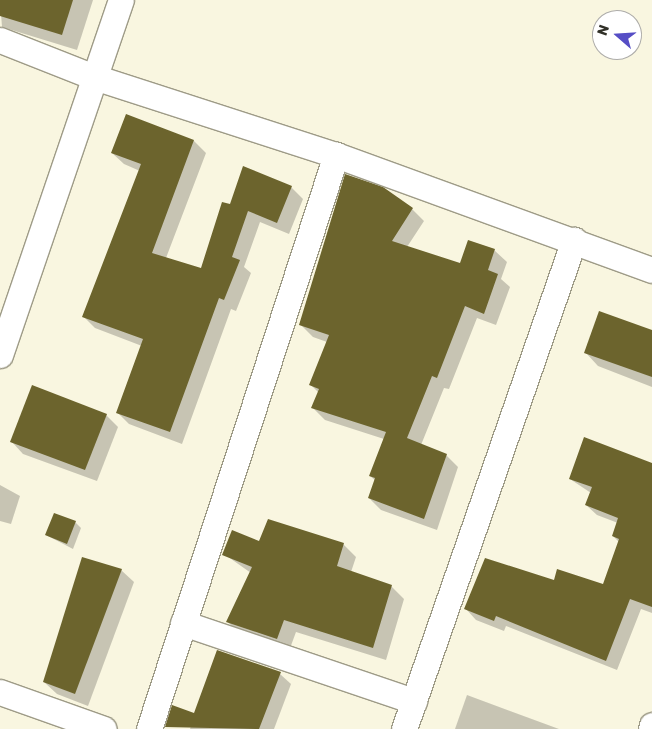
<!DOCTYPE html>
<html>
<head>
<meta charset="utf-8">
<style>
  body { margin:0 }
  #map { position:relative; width:652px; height:729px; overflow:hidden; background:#f9f6e0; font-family:Rubik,sans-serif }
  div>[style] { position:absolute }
  .shadow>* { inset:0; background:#0003 }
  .building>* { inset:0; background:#6c642d }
  .roads { filter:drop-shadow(1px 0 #9e9b87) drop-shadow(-1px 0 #9e9b87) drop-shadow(0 1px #9e9b87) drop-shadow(0 -1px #9e9b87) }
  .street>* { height:25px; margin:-12.5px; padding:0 12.5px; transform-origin:12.5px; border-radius:12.5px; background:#fff }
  span { translate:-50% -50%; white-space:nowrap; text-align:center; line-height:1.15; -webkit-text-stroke:5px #fff; paint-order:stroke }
  .north { position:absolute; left:592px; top:10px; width:50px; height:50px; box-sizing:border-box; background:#fff; border:1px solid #adaca9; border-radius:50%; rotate:289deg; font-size:14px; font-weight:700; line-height:20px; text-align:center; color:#313028 }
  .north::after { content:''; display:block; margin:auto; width:18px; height:22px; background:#564ec5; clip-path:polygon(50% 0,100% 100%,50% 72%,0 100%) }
</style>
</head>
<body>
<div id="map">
  <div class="shadow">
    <i style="clip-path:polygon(0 0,93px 0,77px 50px,2px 27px)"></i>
    <i style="clip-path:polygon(127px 115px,194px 141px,206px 153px,166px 258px,202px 270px,231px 205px,291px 187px,303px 199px,289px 234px,260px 222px,244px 267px,251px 273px,236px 311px,231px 309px,182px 444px,129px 424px,117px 412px,142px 346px,95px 328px,83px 316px,140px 171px,124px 164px,112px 153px)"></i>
    <i style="clip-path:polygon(412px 209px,424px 221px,407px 247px,461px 265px,494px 250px,507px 262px,501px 279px,510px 287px,496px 325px,477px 318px,449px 389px,444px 388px,421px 445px,446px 455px,458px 467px,437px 530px,381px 510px,369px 498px,376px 481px,370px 476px,384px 439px,325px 420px,313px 408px,319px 393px,310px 384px,327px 342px,313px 337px,301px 325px)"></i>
    <i style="clip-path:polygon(652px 331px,652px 387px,598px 366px,586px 353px)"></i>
    <i style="clip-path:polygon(106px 415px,118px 427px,97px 481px,23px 454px,12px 442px)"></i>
    <i style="clip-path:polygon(652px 464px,652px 613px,641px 609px,617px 670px,506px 626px,504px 631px,476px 620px,466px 609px,555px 582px,604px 585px,619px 542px,613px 536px,618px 523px,597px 515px,586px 505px,591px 493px,570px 479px)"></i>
    <i style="clip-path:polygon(0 485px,20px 496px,11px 524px,0 521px)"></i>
    <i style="clip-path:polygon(75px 522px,81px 528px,73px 549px,46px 535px)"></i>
    <i style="clip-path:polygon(260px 543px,343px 544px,356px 557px,351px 572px,391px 586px,404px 599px,386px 660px,296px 632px,289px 651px,240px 635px,228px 622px,251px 573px,224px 554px)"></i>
    <i style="clip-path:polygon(121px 570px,134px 582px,88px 706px,57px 694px,44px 682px)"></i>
    <i style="clip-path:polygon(217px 651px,280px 674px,291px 684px,274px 729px,190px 729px)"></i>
    <i style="clip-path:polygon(467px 695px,559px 729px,455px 729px)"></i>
  </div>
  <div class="building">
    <i style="clip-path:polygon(0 0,73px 0,62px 35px,0 16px)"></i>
    <i style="clip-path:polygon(126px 114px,194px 140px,152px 253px,201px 268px,222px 202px,230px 204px,243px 166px,292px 186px,277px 223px,248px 211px,232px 257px,240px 260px,224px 300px,219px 298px,170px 432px,116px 413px,143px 339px,82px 317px,141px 164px,111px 153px)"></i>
    <i style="clip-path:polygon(345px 174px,383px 187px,413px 208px,392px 241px,460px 263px,468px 240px,495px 249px,488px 270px,498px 274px,484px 314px,465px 306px,437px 378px,432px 376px,407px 438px,447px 454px,424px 519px,368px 498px,375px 478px,369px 476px,386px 432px,311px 408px,319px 389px,309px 385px,329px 335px,299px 325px)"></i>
    <i style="clip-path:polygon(599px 311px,652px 330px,652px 377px,584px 353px)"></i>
    <i style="clip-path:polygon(32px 385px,107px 414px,85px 470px,10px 442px)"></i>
    <i style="clip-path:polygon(584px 437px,652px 463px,652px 607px,630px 599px,606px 661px,496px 616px,494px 621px,464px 609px,485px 558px,554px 580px,557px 569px,603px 584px,619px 539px,612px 536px,618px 518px,585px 505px,592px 487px,569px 479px)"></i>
    <i style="clip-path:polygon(54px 513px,76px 521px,67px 544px,45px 535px)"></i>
    <i style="clip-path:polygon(268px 519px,344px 543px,337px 566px,392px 585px,373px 648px,284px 620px,277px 639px,226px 622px,252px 567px,222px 555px,232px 530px,259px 541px)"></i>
    <i style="clip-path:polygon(82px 557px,122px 569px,75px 694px,43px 682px)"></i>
    <i style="clip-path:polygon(217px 650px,281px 672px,259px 729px,165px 727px,172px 705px,194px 713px)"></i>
  </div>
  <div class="roads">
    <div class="street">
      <i style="left:0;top:40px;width:101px;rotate:21.5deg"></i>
      <i style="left:94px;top:77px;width:254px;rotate:17.9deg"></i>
      <i style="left:336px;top:155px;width:336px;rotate:20deg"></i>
      <i style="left:0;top:355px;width:375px;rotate:-71.2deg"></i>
      <i style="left:183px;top:623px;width:244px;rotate:18.7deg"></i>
      <i style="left:0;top:692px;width:110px;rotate:19.6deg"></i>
      <i style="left:149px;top:729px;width:604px;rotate:-71.96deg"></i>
      <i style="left:404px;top:729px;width:518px;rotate:-70.83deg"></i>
      <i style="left:651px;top:729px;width:4px;rotate:-76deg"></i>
    </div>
  </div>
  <div class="north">N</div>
</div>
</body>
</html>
